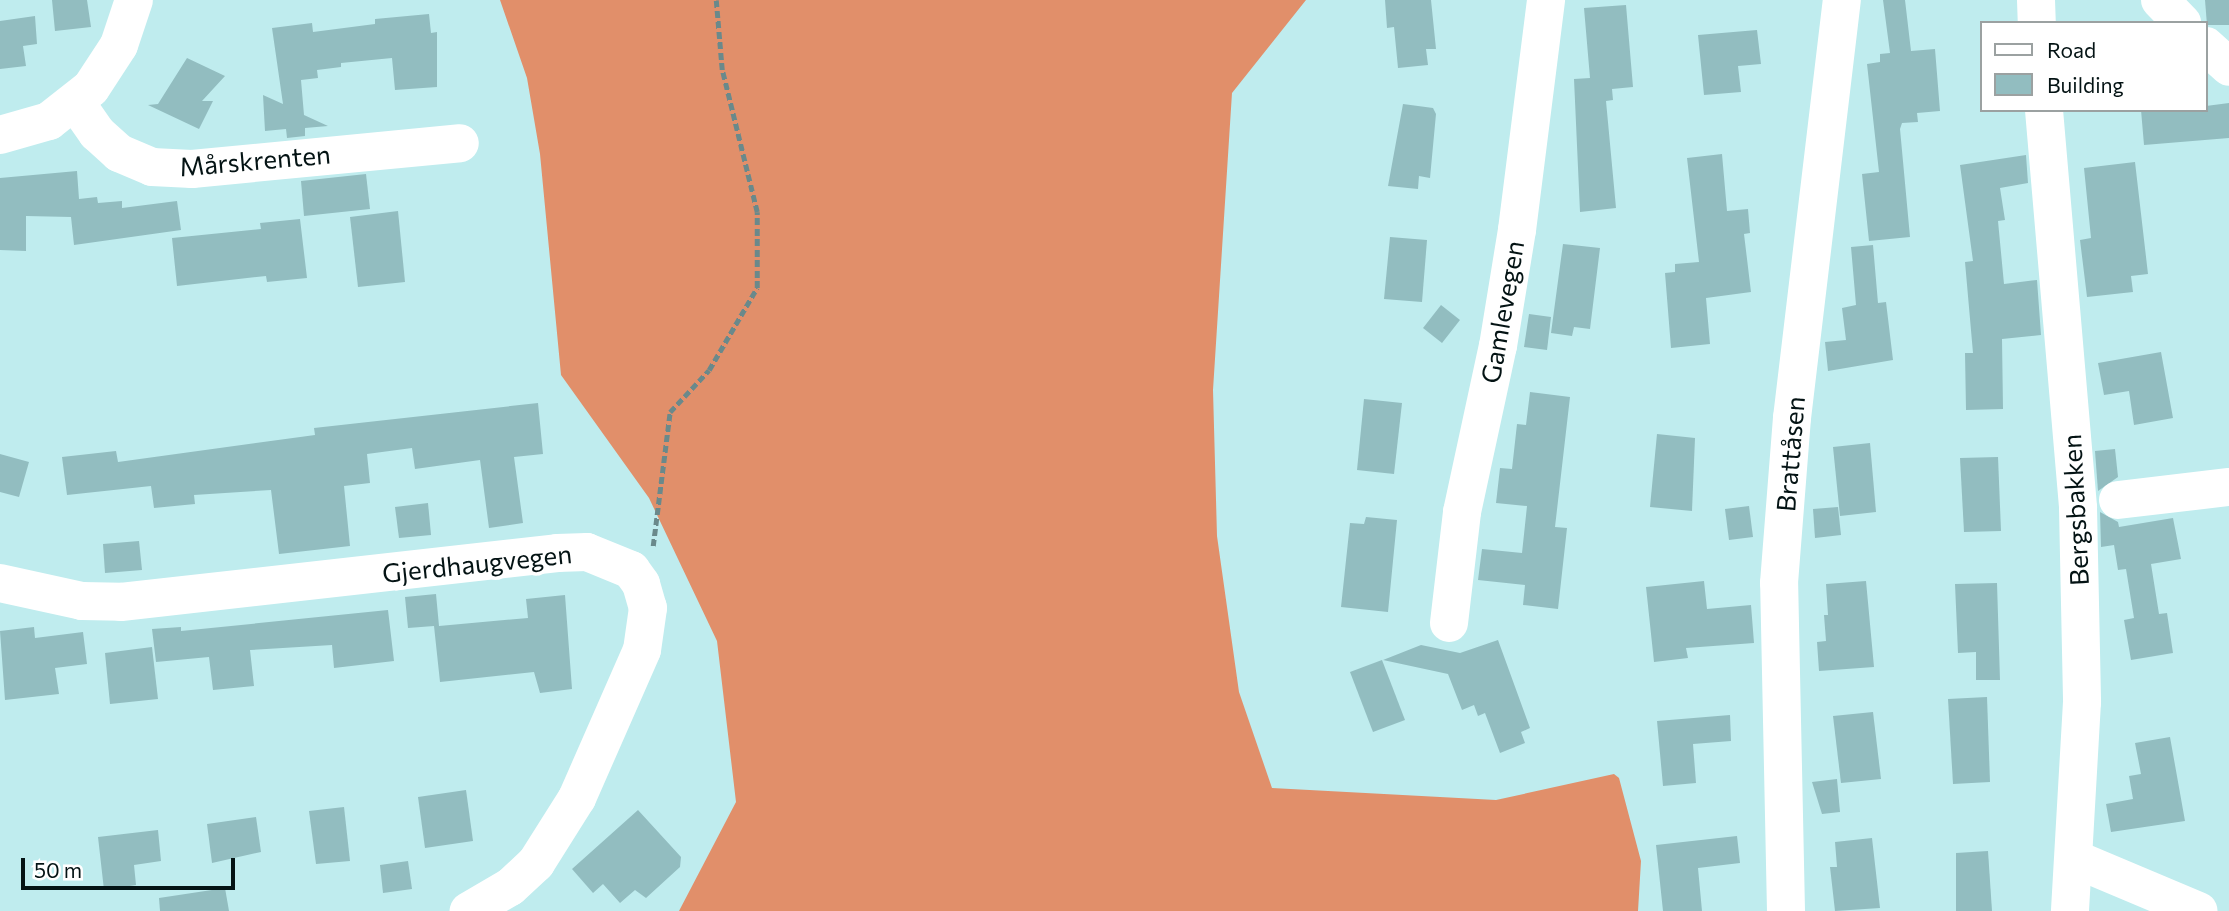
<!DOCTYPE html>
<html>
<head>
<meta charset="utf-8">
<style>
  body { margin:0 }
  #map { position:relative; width:2229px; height:911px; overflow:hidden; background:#bfecee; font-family:Commissioner,sans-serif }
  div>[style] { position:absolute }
  .forest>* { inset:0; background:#e18f6a }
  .building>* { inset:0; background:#92bdc0 }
  .path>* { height:4.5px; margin-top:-2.25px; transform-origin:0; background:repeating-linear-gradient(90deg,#6a898b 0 7px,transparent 0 10.5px) }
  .minor>* { height:38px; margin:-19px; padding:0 19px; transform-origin:19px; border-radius:19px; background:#fff }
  span { translate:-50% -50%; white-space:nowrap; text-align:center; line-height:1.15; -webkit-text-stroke:7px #fff; paint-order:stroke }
  .street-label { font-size:26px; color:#041314 }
  .legend { position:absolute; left:1980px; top:21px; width:228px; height:91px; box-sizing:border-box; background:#fff; border:2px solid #9ba1a1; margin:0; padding:9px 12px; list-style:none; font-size:21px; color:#041314 }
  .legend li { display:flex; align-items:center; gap:14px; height:35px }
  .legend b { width:35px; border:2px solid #9ba1a1 }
  .scale { position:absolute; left:21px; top:858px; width:214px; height:32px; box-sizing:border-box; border:4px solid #041314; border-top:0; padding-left:9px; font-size:21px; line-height:24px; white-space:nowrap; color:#041314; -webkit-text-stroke:5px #fff; paint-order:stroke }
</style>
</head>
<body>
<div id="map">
  <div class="forest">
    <i style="clip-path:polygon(500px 0,1306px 0,1232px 93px,1213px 390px,1217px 536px,1239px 692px,1272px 788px,1496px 800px,1614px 774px,1619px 778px,1641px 861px,1638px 911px,679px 911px,736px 802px,717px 641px,649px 498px,561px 375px,540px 154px,527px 78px)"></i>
  </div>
  <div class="building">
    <i style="clip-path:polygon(52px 0,87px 0,91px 27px,55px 31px)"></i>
    <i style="clip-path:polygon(1385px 0,1431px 0,1436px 49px,1426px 49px,1428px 65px,1398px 68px,1394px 27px,1387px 28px)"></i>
    <i style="clip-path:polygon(1883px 0,1905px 0,1911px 51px,1935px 49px,1940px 111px,1917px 113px,1918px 122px,1902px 123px,1900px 129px,1910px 237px,1869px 241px,1862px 174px,1879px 172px,1867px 64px,1880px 62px,1880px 54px,1890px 53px)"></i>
    <i style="clip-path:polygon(2205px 0,2229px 0,2229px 25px,2207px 25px)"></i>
    <i style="clip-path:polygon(1626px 5px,1633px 87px,1612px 89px,1613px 100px,1606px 101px,1616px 208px,1580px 212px,1574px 79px,1590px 78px,1584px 8px)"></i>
    <i style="clip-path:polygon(429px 14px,431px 33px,437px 32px,437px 87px,395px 90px,392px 58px,341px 63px,341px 67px,317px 70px,318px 78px,301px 80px,304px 115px,328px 126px,305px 128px,305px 136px,287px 138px,286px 129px,265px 131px,263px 95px,283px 104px,272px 28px,312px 23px,313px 32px,375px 24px,375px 19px)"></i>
    <i style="clip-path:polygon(35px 16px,37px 44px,23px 46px,26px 66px,0 69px,0 21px)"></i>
    <i style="clip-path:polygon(1757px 30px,1761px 64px,1738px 66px,1741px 92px,1704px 95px,1698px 35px)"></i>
    <i style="clip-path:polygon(187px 58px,225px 76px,202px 101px,213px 101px,199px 129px,148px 105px,158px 104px)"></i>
    <i style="clip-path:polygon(2229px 103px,2229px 138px,2144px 145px,2141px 110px,2206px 110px,2206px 106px)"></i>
    <i style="clip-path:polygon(1403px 104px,1433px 108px,1436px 114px,1430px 178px,1419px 176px,1418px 189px,1388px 186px)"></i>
    <i style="clip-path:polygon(1722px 154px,1727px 211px,1748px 209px,1750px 233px,1744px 234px,1751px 292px,1706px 298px,1710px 344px,1671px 348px,1665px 273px,1675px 272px,1675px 264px,1699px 262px,1687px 158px)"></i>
    <i style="clip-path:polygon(2026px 155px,2028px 183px,2000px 188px,2005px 220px,1998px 221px,2004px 284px,2037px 280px,2041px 335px,2002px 339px,2003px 409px,1966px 410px,1965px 353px,1973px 353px,1965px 262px,1973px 261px,1960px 165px)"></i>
    <i style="clip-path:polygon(2135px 162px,2148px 274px,2131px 276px,2133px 292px,2087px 297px,2080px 240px,2091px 238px,2084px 168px)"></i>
    <i style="clip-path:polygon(77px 171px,79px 199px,97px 197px,98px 203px,122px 201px,122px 208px,177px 201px,181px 230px,74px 245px,71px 217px,26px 216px,26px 251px,0 250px,0 178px)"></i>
    <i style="clip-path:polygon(366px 174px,370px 209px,304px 216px,301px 181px)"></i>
    <i style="clip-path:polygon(398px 211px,405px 282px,358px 287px,350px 217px)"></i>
    <i style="clip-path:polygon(300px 219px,307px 278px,267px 282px,266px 276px,177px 286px,172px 238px,261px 229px,260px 223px)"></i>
    <i style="clip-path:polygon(1390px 237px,1427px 240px,1422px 302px,1384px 299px)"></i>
    <i style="clip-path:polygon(1563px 244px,1600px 248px,1590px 329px,1574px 327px,1572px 336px,1551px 333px)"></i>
    <i style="clip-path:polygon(1873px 245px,1878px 303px,1886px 302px,1893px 360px,1828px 371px,1825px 342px,1846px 340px,1842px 308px,1856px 305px,1851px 247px)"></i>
    <i style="clip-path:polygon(1441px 305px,1460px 320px,1442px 343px,1423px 328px)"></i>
    <i style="clip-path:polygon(1529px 314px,1551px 317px,1547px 350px,1524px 347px)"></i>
    <i style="clip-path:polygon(2161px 352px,2173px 418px,2134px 425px,2129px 391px,2104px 395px,2098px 363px)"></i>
    <i style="clip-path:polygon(1530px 392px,1570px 397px,1555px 527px,1567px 528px,1558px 609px,1523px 605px,1525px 585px,1478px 580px,1482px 549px,1522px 553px,1527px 506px,1496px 503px,1500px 468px,1512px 469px,1517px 424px,1526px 425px)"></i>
    <i style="clip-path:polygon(1364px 399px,1402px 403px,1394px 474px,1357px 470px)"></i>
    <i style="clip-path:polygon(538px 403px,543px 454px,514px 457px,523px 523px,489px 528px,480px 460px,415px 469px,412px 448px,367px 454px,370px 483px,344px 486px,350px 546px,279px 554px,271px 490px,194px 495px,195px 504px,154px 508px,151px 486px,67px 495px,62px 457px,116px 451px,118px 462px,315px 435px,314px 428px)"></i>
    <i style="clip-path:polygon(1657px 434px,1695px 438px,1692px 511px,1650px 507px)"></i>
    <i style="clip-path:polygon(1870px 443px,1876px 512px,1840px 516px,1833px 447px)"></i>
    <i style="clip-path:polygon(2115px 449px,2118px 477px,2098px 491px,2095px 451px)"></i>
    <i style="clip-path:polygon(0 454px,29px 462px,19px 497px,0 492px)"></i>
    <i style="clip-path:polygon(1998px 457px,2001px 531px,1964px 532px,1960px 458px)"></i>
    <i style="clip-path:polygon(428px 503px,431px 535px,399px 538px,395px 507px)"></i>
    <i style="clip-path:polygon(1749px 506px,1753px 537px,1729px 540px,1725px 509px)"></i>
    <i style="clip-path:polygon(1838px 507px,1841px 535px,1815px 538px,1813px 509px)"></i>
    <i style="clip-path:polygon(2100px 512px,2118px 522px,2119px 527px,2173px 518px,2181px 559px,2151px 564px,2159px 614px,2167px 613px,2173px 653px,2131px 660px,2124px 620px,2134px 618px,2126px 569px,2118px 570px,2114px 545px,2101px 547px)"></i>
    <i style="clip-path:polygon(1366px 517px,1397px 520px,1388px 612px,1341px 607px,1350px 523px,1364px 524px)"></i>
    <i style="clip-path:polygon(139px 541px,142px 570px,105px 573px,103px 544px)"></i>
    <i style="clip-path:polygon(1704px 581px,1707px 609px,1751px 605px,1754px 643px,1686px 648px,1688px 658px,1654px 662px,1646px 587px)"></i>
    <i style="clip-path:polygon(1866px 581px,1874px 667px,1819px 671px,1817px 642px,1826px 641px,1824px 615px,1828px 615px,1826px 584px)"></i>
    <i style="clip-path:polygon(1997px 583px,2000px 680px,1976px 680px,1976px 652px,1958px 653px,1955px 584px)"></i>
    <i style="clip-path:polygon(436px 594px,439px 626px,528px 618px,526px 599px,565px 595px,572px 689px,540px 693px,534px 672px,440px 682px,434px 626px,408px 628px,405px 597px)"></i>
    <i style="clip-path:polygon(388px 610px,394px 661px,334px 668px,332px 645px,250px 650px,254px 686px,213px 690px,209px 657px,156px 662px,152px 629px,181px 627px,181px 631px)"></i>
    <i style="clip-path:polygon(34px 627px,35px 638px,83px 632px,87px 664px,55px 668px,59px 694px,5px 700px,0 631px)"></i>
    <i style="clip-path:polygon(1498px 640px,1530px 728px,1521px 732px,1525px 743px,1500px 753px,1485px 713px,1478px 716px,1474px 705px,1462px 710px,1448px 674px,1383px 660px,1421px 645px,1460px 653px)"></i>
    <i style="clip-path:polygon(152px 647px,158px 699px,110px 704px,105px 653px)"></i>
    <i style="clip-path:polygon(1382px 660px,1405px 720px,1373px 732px,1350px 672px)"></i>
    <i style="clip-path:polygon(1987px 697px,1990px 782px,1953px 784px,1948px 699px)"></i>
    <i style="clip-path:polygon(1873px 712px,1881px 779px,1841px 783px,1833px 716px)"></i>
    <i style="clip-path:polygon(1730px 715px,1731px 741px,1693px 744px,1696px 783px,1663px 786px,1657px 721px)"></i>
    <i style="clip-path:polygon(2170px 737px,2185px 821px,2111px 832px,2106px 804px,2133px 799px,2129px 776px,2141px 774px,2135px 743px)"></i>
    <i style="clip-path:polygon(1837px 779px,1840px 812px,1822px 814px,1812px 782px)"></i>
    <i style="clip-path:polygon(466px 790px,473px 841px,425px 848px,418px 797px)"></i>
    <i style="clip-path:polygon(344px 807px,350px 861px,316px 864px,309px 811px)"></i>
    <i style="clip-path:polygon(638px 810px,681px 857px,680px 867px,646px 898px,635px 890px,620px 903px,603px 884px,593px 893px,572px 869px)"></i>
    <i style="clip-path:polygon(256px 817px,261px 852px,212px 863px,207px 824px)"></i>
    <i style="clip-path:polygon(158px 830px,161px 861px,134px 865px,136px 885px,104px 890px,98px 837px)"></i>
    <i style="clip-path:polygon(1737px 836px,1740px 863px,1698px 868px,1702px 911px,1663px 911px,1656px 845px)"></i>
    <i style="clip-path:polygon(1872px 838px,1880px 908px,1835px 911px,1830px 867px,1837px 867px,1835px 842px)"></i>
    <i style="clip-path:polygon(1988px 851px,1992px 911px,1956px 911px,1956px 853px)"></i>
    <i style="clip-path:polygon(408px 861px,412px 889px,383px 893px,380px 865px)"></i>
    <i style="clip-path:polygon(225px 888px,229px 911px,160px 911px,159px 898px)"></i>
  </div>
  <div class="path">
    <i style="left:653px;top:546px;width:135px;rotate:-82.8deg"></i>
    <i style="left:670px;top:412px;width:57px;rotate:-47.1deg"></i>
    <i style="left:709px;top:370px;width:95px;rotate:-59.7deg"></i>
    <i style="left:757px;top:288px;width:76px;rotate:-90deg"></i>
    <i style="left:757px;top:212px;width:146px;rotate:-103.8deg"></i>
    <i style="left:722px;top:70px;width:70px;rotate:-94.9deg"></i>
  </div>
  <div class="minor">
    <i style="left:2036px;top:0;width:23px;rotate:88deg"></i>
    <i style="left:2160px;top:0;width:32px;rotate:46deg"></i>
    <i style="left:2206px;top:46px;width:31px;rotate:42deg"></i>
    <i style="left:76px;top:103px;width:37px;rotate:55deg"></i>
    <i style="left:97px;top:133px;width:30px;rotate:42deg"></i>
    <i style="left:119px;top:153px;width:36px;rotate:23deg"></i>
    <i style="left:152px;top:167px;width:40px;rotate:2.9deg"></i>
    <i style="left:192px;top:169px;width:269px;rotate:-5.5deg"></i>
    <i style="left:2044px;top:110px;width:399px;rotate:85.1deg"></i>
    <i style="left:2078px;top:508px;width:194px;rotate:88.8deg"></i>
    <i style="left:2082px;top:702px;width:209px;rotate:93.3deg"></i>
    <i style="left:0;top:135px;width:51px;rotate:-15.9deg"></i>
    <i style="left:49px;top:121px;width:53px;rotate:-38.2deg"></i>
    <i style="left:91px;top:88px;width:51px;rotate:-56.9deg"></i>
    <i style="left:119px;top:45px;width:47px;rotate:-71.6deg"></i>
    <i style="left:2118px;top:500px;width:112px;rotate:-6.7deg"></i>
    <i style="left:0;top:583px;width:84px;rotate:12.4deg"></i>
    <i style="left:82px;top:601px;width:39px;rotate:1deg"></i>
    <i style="left:121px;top:602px;width:439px;rotate:-6.4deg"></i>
    <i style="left:557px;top:553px;width:30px;rotate:-2deg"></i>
    <i style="left:587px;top:552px;width:48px;rotate:22.2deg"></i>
    <i style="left:631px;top:570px;width:17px;rotate:54deg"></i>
    <i style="left:641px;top:584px;width:25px;rotate:74deg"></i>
    <i style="left:648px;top:608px;width:42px;rotate:98.1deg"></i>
    <i style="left:642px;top:650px;width:162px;rotate:113.7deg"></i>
    <i style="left:577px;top:798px;width:77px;rotate:122.2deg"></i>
    <i style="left:536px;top:863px;width:35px;rotate:137deg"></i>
    <i style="left:510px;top:887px;width:48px;rotate:149.7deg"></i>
    <i style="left:1449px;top:623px;width:112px;rotate:-83.3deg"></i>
    <i style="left:1462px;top:512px;width:170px;rotate:-77.8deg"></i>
    <i style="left:1498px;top:346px;width:118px;rotate:-80.7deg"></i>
    <i style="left:1517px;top:230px;width:232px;rotate:-82.8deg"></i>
    <i style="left:2075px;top:859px;width:134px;rotate:22.8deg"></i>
    <i style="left:1786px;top:911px;width:328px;rotate:-91.2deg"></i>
    <i style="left:1779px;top:583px;width:166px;rotate:-85.5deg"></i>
    <i style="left:1792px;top:418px;width:421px;rotate:-83.2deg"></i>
  </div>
  <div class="street-label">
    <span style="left:255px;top:160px;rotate:-5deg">Mårskrenten</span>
    <span style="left:1502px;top:312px;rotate:-80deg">Gamlevegen</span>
    <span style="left:1790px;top:454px;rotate:-85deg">Brattåsen</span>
    <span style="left:2075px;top:510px;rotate:-93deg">Bergsbakken</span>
    <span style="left:477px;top:563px;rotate:-6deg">Gjerdhaugvegen</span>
  </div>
  <ul class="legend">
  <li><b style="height:9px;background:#fff"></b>Road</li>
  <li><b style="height:19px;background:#92bdc0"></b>Building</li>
  </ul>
  <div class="scale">50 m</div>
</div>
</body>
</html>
